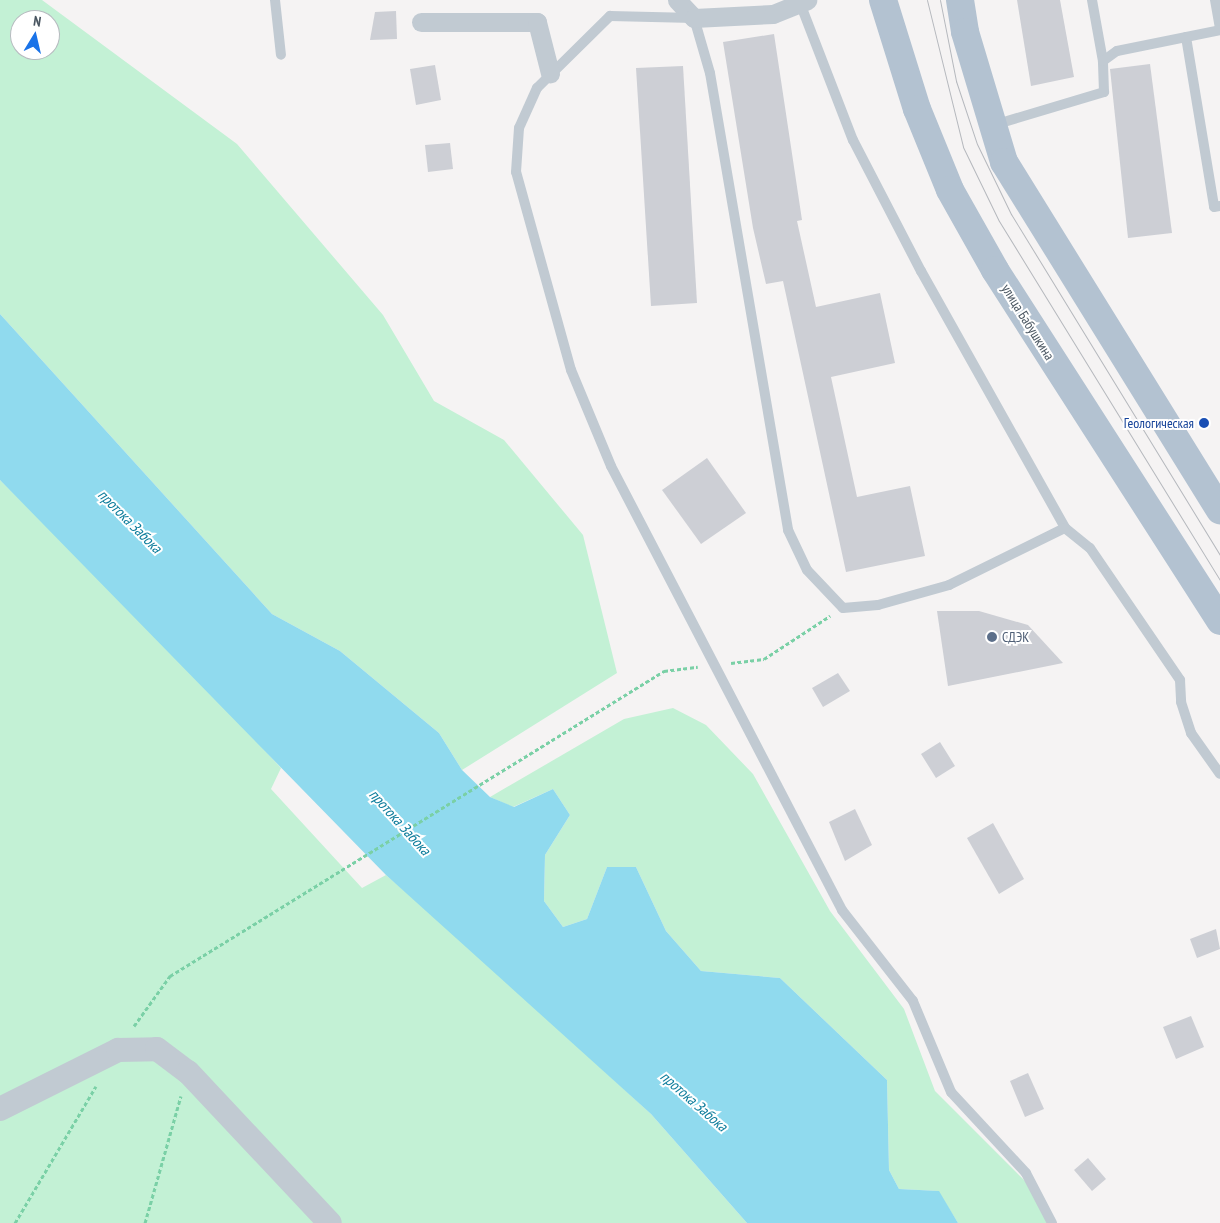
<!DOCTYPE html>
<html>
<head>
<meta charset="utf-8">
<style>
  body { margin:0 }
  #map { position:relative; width:1220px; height:1223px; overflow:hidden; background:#f5f3f3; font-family:"PT Sans Narrow",sans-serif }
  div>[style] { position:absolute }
  .green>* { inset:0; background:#c3f1d5 }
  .water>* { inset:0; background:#90daee }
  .building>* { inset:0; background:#cdcfd5 }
  .path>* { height:3px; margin-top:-1.5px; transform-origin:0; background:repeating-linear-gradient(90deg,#7ad0a6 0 4px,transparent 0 6.5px) }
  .service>* { height:10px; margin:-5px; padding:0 5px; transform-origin:5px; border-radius:5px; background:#c1cad2 }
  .minor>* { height:19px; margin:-9.5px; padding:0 9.5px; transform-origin:9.5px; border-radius:9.5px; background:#c1cad2 }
  .tertiary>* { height:24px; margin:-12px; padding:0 12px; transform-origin:12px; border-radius:12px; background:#c1cad2 }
  .primary>* { height:28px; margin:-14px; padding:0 14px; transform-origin:14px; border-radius:14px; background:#b3c2d1 }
  .tram>* { height:1px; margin:-0.5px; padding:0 0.5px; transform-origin:0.5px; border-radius:0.5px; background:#b5b8bd }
  .dots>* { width:14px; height:14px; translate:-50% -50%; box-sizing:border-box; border:2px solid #fff; border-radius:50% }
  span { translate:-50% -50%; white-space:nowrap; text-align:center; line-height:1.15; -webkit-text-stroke:4px #fff; paint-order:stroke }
  .street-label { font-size:14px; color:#4a5661 }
  .transit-label { font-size:14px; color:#164399 }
  .right { translate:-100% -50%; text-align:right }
  .service-label { font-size:14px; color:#4e5e75 }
  .left { translate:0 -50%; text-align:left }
  .water-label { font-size:15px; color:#0c7c9b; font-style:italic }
  .north { position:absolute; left:10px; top:10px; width:50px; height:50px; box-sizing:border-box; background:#fff; border:1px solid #b7bbc0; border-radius:50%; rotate:9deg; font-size:14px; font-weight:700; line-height:20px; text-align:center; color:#4a5661 }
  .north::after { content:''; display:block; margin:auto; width:18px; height:22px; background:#1a73e8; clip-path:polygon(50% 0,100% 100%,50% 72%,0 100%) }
</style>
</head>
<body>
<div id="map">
  <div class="green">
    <i style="clip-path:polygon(evenodd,0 0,42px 0,237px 144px,383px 315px,434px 401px,504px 440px,583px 535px,617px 673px,462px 770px,439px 733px,340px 651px,272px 614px,0 314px,0 0,20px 20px,50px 20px,50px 50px,20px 50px,20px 20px)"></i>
    <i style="clip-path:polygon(0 480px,158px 636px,281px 768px,271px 789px,362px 888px,386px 875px,469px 947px,651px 1114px,747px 1223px,0 1223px)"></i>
    <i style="clip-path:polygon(673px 708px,706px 725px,753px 774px,830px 911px,904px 1009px,935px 1091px,1026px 1182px,1047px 1223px,958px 1223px,938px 1191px,899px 1189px,889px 1170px,887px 1080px,780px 978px,701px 971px,666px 931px,636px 867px,607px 867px,587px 919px,563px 927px,544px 901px,545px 855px,570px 815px,553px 789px,513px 807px,490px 797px,624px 719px)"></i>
  </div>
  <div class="water">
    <i style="clip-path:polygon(0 314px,272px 614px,340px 651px,439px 733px,462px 770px,490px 797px,514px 807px,553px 789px,570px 815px,545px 855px,544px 901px,563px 927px,587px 919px,607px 867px,636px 867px,666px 931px,701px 971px,780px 978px,887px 1080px,889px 1170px,899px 1189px,939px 1191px,958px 1223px,747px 1223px,651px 1114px,386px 875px,0 480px)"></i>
  </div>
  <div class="building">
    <i style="clip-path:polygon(1017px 0,1060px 0,1074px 77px,1031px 86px)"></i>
    <i style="clip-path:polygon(396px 11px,397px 39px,370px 40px,375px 12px)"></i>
    <i style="clip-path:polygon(774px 34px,802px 220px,797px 221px,816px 307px,880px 293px,895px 363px,831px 377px,857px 497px,910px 486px,925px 556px,846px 572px,783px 281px,766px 284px,753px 228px,723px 42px)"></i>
    <i style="clip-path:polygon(1150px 64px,1172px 233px,1128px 238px,1110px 69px)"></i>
    <i style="clip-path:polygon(435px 65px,441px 100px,416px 105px,410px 69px)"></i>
    <i style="clip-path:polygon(683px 66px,697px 303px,651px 306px,636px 68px)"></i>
    <i style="clip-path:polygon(450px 143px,453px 169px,428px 172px,425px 145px)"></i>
    <i style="clip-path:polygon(707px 458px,746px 513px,701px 544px,662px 490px)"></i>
    <i style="clip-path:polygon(937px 611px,979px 611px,1028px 625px,1063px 663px,948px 686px)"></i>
    <i style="clip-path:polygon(838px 673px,850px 691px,823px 707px,812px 688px)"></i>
    <i style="clip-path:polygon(940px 742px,955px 766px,936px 778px,921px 754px)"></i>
    <i style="clip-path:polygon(855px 809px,872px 845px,845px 861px,829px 822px)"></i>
    <i style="clip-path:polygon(993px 823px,1024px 879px,999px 894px,967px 838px)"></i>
    <i style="clip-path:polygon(1216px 929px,1220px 949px,1197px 958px,1190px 939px)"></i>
    <i style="clip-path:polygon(1191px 1016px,1204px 1047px,1176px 1059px,1163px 1027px)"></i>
    <i style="clip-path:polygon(1028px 1073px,1044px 1109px,1025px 1117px,1010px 1081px)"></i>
    <i style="clip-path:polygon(1088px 1158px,1106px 1179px,1092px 1191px,1074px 1170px)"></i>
  </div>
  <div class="path">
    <i style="left:731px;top:663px;width:33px;rotate:-7deg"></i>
    <i style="left:764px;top:659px;width:79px;rotate:-33.1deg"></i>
    <i style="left:134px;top:1026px;width:62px;rotate:-54.2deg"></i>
    <i style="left:170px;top:976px;width:581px;rotate:-31.69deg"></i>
    <i style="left:664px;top:671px;width:34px;rotate:-7deg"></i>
    <i style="left:15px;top:1223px;width:159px;rotate:-59.4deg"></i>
    <i style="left:145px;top:1223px;width:132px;rotate:-74.2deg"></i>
  </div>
  <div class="service">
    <i style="left:275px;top:0;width:55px;rotate:83.8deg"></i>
    <i style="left:1092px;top:0;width:62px;rotate:79.8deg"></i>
    <i style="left:1215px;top:0;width:27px;rotate:80deg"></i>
    <i style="left:800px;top:3px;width:147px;rotate:68.9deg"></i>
    <i style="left:853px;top:140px;width:148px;rotate:62.6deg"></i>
    <i style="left:921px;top:271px;width:295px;rotate:60.7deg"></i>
    <i style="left:1065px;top:528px;width:32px;rotate:39deg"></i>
    <i style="left:1090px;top:548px;width:160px;rotate:55.7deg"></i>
    <i style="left:1180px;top:680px;width:22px;rotate:87deg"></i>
    <i style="left:1181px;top:702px;width:33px;rotate:72deg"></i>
    <i style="left:1191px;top:733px;width:50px;rotate:54.7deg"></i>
    <i style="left:1186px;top:37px;width:172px;rotate:80.6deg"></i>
    <i style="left:1214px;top:207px;width:6px;rotate:-9deg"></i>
    <i style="left:994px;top:125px;width:115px;rotate:-16.7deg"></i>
    <i style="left:1104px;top:92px;width:31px;rotate:-92deg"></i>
    <i style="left:1103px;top:61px;width:17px;rotate:-36deg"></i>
    <i style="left:1117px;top:51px;width:105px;rotate:-11.5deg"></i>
    <i style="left:1052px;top:1223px;width:56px;rotate:-117.5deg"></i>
    <i style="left:1026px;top:1173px;width:110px;rotate:-132.8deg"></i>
    <i style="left:951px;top:1092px;width:99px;rotate:-112.7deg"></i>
    <i style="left:913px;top:1001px;width:115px;rotate:-128deg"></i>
    <i style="left:842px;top:910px;width:500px;rotate:-117.49deg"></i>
    <i style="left:611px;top:466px;width:104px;rotate:-112.6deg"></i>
    <i style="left:571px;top:370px;width:205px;rotate:-105.5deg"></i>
    <i style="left:516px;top:172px;width:44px;rotate:-86.1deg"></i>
    <i style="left:519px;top:128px;width:44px;rotate:-65.8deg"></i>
    <i style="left:537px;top:88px;width:103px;rotate:-44.6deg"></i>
    <i style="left:610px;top:16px;width:84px;rotate:1.4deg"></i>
    <i style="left:694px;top:18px;width:57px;rotate:73.8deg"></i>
    <i style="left:710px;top:73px;width:464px;rotate:80.3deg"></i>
    <i style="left:788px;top:530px;width:44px;rotate:64.6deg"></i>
    <i style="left:807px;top:570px;width:52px;rotate:46.5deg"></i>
    <i style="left:843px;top:608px;width:35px;rotate:-5deg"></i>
    <i style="left:878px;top:605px;width:74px;rotate:-15.7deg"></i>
    <i style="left:949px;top:585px;width:129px;rotate:-26.2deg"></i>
  </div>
  <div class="minor">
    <i style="left:677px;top:0;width:25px;rotate:47deg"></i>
    <i style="left:694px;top:18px;width:79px;rotate:-2.9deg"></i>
    <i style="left:773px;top:14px;width:37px;rotate:-22deg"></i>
    <i style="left:421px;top:22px;width:116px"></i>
    <i style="left:537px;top:22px;width:53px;rotate:75.7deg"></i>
  </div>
  <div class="tertiary">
    <i style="left:0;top:1109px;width:132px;rotate:-26.6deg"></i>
    <i style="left:118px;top:1050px;width:39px;rotate:-1deg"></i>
    <i style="left:157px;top:1049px;width:39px;rotate:37deg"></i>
    <i style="left:188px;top:1072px;width:207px;rotate:46.8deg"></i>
  </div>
  <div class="primary">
    <i style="left:883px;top:0;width:114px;rotate:72.7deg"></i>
    <i style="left:917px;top:109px;width:87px;rotate:67.8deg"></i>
    <i style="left:950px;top:190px;width:92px;rotate:60.6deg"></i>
    <i style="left:995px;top:270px;width:417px;rotate:57.3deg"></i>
    <i style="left:960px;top:0;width:32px;rotate:81deg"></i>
    <i style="left:965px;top:32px;width:136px;rotate:73.3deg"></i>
    <i style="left:1004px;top:162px;width:410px;rotate:58.2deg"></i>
  </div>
  <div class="tram">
    <i style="left:927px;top:0;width:151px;rotate:76.2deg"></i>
    <i style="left:963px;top:147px;width:82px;rotate:64.1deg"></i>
    <i style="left:999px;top:221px;width:422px;rotate:58.4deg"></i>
    <i style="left:940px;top:0;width:83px;rotate:78.8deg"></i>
    <i style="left:956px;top:81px;width:66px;rotate:71.6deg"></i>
    <i style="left:977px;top:144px;width:78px;rotate:64.1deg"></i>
    <i style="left:1011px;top:214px;width:400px;rotate:58.5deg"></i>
  </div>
  <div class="dots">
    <i style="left:1204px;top:423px;background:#1a4fb4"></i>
    <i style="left:992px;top:637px;background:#5c6f8a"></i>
  </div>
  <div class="street-label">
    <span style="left:1028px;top:322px;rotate:58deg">улица Бабушкина</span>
  </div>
  <div class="transit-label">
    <span class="right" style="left:1194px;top:423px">Геологическая</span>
  </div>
  <div class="service-label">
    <span class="left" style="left:1002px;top:637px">СДЭК</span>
  </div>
  <div class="water-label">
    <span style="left:130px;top:521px;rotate:45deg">протока Забока</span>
    <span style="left:400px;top:822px;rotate:48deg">протока Забока</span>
    <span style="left:694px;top:1101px;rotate:41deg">протока Забока</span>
  </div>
  <div class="north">N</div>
</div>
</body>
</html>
